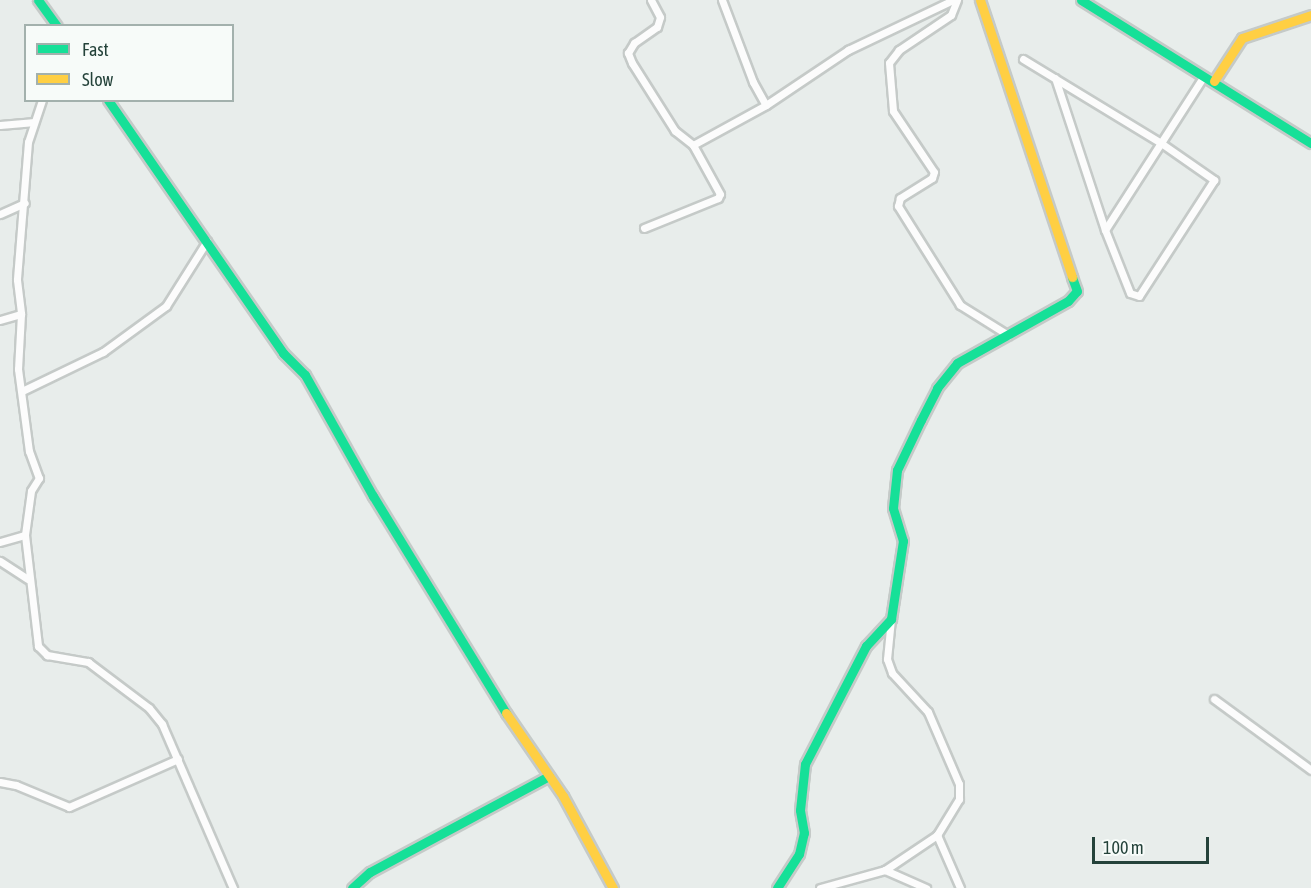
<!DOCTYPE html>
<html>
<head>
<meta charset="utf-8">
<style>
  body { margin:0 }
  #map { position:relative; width:1311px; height:888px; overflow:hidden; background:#e8edeb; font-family:"Asap Condensed",sans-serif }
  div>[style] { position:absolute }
  .roads { filter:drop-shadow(2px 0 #c5cac8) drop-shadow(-2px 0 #c5cac8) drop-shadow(0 2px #c5cac8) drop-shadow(0 -2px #c5cac8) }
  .street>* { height:7px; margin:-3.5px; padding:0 3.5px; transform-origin:3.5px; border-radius:3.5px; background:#fcfcfc }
  .fast>* { height:9px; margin:-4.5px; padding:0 4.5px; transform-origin:4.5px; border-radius:4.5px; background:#16e098 }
  .slow>* { height:9px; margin:-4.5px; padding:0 4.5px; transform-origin:4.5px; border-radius:4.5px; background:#ffcf43 }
  span { translate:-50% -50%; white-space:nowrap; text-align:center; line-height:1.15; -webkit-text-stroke:5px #f7fbf9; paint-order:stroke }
  .legend { position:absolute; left:24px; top:24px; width:210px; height:78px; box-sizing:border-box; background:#f7fbf9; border:2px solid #a3b1ad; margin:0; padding:8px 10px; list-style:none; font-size:18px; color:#24423a }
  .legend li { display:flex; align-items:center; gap:12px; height:30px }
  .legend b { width:30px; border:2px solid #a3b1ad }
  .scale { position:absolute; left:1092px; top:837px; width:117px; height:27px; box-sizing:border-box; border:3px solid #24423a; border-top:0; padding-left:8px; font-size:18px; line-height:21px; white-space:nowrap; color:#24423a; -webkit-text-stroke:4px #f7fbf9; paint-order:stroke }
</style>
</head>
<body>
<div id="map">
  <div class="roads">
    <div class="street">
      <i style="left:722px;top:0;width:88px;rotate:69.3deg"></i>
      <i style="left:753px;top:82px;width:26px;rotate:61deg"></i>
      <i style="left:766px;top:105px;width:99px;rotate:-33.9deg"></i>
      <i style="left:848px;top:50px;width:116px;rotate:-25.5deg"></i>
      <i style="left:957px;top:0;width:16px;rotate:112deg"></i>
      <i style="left:951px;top:15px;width:63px;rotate:146.1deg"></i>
      <i style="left:899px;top:50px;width:16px;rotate:128deg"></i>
      <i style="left:889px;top:63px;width:48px;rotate:85.2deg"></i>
      <i style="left:893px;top:111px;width:73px;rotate:56.1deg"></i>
      <i style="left:934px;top:172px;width:6px;rotate:108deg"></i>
      <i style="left:932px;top:178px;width:38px;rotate:148deg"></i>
      <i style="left:900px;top:198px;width:8px;rotate:104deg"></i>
      <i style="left:898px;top:206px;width:117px;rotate:57.9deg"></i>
      <i style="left:960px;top:305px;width:57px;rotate:32deg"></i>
      <i style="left:1023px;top:59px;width:162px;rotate:31.3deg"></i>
      <i style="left:1161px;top:143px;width:65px;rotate:34.9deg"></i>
      <i style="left:1214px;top:180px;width:138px;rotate:122.9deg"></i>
      <i style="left:1139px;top:296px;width:9px;rotate:-162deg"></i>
      <i style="left:1130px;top:293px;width:68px;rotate:-111.6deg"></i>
      <i style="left:1105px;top:230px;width:160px;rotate:-108.2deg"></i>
      <i style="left:42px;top:100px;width:44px;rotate:108.4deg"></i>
      <i style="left:28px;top:142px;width:138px;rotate:94.6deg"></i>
      <i style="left:17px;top:280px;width:34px;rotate:83deg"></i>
      <i style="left:21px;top:314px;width:55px;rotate:93.1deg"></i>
      <i style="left:18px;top:369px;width:83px;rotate:82.4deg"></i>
      <i style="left:29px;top:451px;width:29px;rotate:70deg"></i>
      <i style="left:39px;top:478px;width:15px;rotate:122deg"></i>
      <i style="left:31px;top:491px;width:44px;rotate:97.8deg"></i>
      <i style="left:25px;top:535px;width:112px;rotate:83.3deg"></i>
      <i style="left:38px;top:646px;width:13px;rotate:45deg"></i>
      <i style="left:47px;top:655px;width:42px;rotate:9.7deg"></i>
      <i style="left:88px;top:662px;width:76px;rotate:37deg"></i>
      <i style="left:149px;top:708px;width:21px;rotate:51deg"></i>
      <i style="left:162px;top:724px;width:179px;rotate:66.6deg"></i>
      <i style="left:0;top:125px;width:32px;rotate:-5deg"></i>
      <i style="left:693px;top:145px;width:83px;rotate:-28.7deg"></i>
      <i style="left:0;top:214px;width:27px;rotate:-24deg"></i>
      <i style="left:644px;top:228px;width:80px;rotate:-22.1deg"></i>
      <i style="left:718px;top:198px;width:4px;rotate:-63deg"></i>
      <i style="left:720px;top:194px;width:56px;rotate:-118.9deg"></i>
      <i style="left:693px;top:145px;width:23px;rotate:-142deg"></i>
      <i style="left:675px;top:131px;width:80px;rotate:-122.3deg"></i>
      <i style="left:632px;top:63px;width:11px;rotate:-112deg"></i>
      <i style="left:628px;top:53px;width:12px;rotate:-59deg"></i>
      <i style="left:634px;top:43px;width:28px;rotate:-35deg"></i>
      <i style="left:657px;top:27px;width:10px;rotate:-73deg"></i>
      <i style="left:660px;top:17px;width:19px;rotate:-118deg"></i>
      <i style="left:1105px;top:230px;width:183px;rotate:-57.3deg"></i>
      <i style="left:0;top:320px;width:22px;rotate:-16deg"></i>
      <i style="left:22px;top:391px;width:90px;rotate:-25.7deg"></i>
      <i style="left:103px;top:352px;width:78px;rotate:-36.1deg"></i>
      <i style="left:166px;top:306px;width:77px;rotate:-57.8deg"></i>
      <i style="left:0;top:542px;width:26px;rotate:-16deg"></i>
      <i style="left:0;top:561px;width:33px;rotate:33deg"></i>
      <i style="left:891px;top:619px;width:40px;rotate:95.7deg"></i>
      <i style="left:887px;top:659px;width:15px;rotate:70deg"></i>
      <i style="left:892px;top:673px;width:53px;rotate:47.3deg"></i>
      <i style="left:928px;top:712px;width:78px;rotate:66.7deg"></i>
      <i style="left:959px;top:784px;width:15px;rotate:90deg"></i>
      <i style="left:959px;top:799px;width:42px;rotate:121.4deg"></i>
      <i style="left:1214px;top:699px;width:120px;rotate:36.2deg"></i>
      <i style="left:0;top:782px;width:16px;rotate:11deg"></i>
      <i style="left:16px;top:785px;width:57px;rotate:22.5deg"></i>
      <i style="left:69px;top:807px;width:119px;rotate:-23.8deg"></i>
      <i style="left:885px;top:870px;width:45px;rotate:23.7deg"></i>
      <i style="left:820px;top:888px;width:67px;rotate:-15.5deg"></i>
      <i style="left:885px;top:870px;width:63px;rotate:-33.9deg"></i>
      <i style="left:937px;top:835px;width:58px;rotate:66.5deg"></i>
    </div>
    <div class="fast">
      <i style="left:38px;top:0;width:32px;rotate:54deg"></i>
      <i style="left:1081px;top:0;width:271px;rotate:31.9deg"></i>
      <i style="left:108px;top:100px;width:308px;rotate:55.3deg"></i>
      <i style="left:283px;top:353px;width:31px;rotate:45deg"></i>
      <i style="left:305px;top:375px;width:139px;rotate:60.7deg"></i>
      <i style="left:373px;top:496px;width:255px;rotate:58.5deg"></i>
      <i style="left:352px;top:888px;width:24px;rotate:-42deg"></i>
      <i style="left:370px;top:872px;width:203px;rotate:-28.2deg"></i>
      <i style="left:777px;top:888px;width:40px;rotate:-57.1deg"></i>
      <i style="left:799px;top:854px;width:22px;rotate:-77deg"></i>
      <i style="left:804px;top:833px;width:23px;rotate:-100deg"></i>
      <i style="left:800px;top:810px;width:46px;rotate:-83.8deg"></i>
      <i style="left:805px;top:764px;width:133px;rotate:-62.7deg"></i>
      <i style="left:866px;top:646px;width:37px;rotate:-47deg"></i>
      <i style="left:891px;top:619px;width:79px;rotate:-81.3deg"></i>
      <i style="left:903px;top:541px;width:34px;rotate:-107deg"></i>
      <i style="left:893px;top:508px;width:38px;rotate:-84deg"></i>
      <i style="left:897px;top:470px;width:55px;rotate:-64.4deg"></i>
      <i style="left:921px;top:420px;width:36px;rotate:-63deg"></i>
      <i style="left:937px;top:388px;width:32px;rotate:-51deg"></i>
      <i style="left:957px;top:363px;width:127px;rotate:-29.2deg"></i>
      <i style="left:1068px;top:301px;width:13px;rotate:-48deg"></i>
      <i style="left:1077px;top:291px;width:15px;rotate:-110deg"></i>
    </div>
    <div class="slow">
      <i style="left:980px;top:0;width:292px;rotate:71.6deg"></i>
      <i style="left:1214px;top:81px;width:51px;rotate:-56.9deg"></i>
      <i style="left:1242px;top:38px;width:73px;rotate:-18.4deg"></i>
      <i style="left:506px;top:713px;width:101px;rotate:55.5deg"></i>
      <i style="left:563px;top:796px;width:105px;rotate:61.5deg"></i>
    </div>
  </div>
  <ul class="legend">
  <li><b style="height:8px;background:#16e098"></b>Fast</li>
  <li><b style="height:8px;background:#ffcf43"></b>Slow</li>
  </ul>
  <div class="scale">100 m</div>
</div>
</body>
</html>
